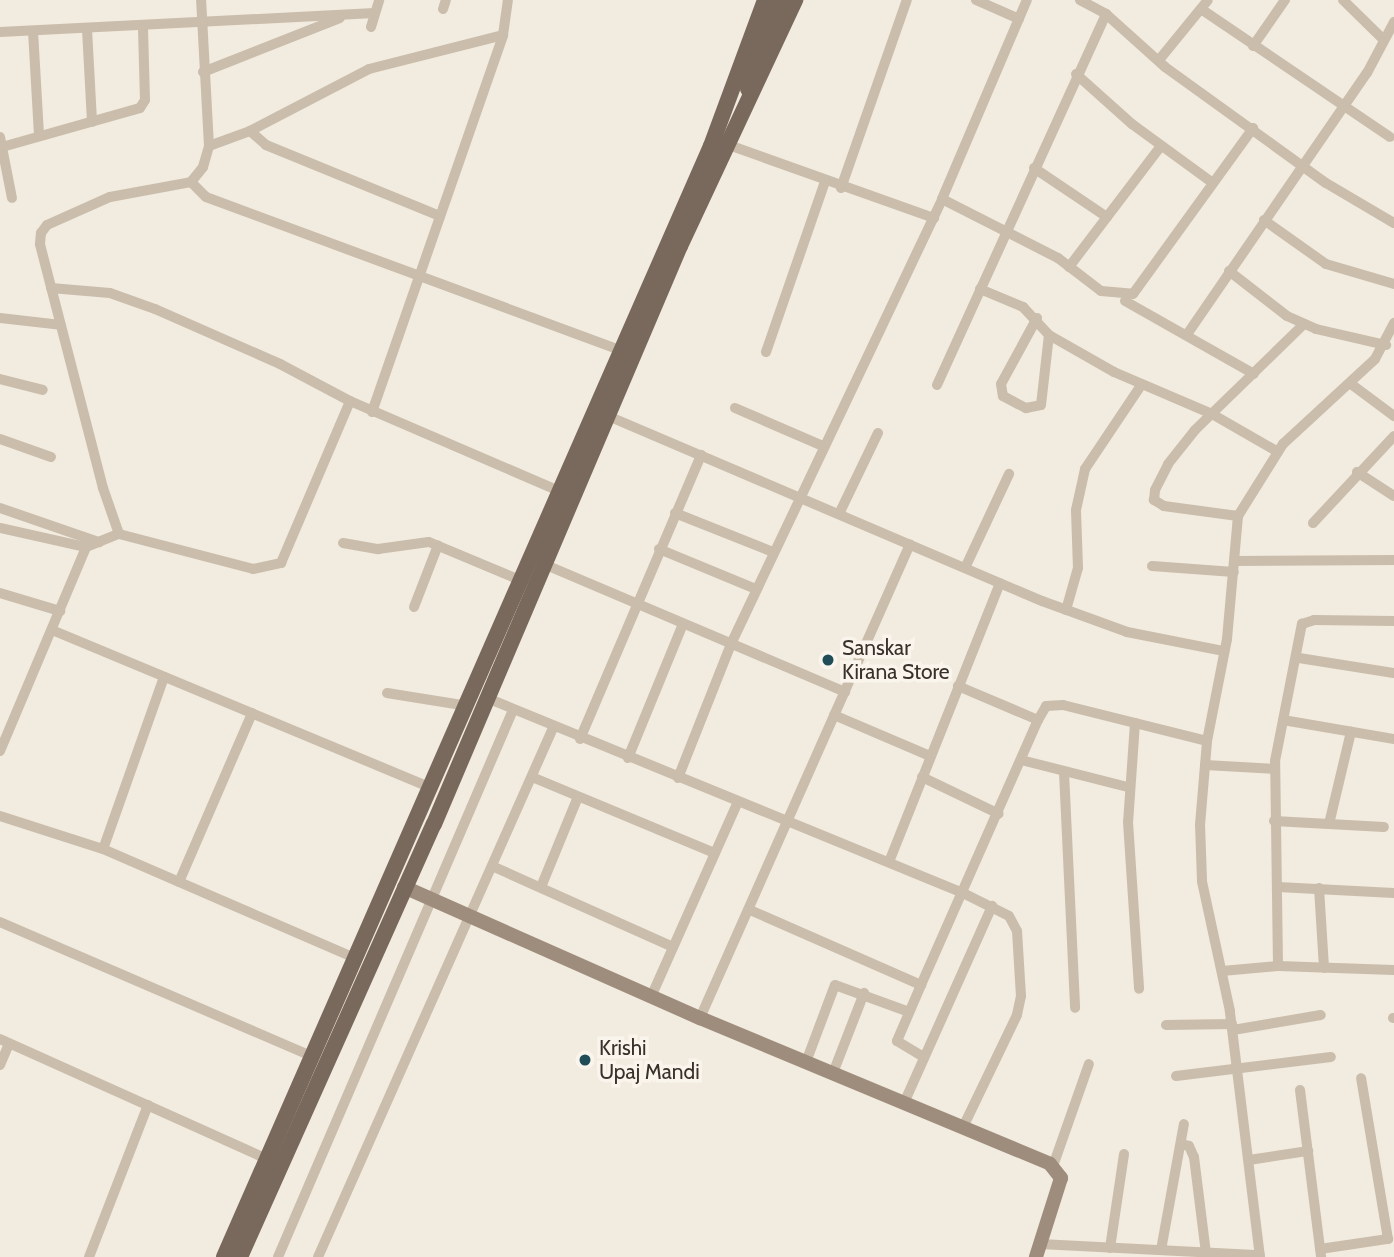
<!DOCTYPE html>
<html>
<head>
<meta charset="utf-8">
<style>
  body { margin:0 }
  #map { position:relative; width:1394px; height:1257px; overflow:hidden; background:#f2ebdf; font-family:Cabin,sans-serif }
  div>[style] { position:absolute }
  .street>* { height:10px; margin:-5px; padding:0 5px; transform-origin:5px; border-radius:5px; background:#cabdab }
  .secondary>* { height:14px; margin:-7px; padding:0 7px; transform-origin:7px; border-radius:7px; background:#9e8d7c }
  .primary>* { height:16px; margin:-8px; padding:0 8px; transform-origin:8px; border-radius:8px; background:#79695c }
  .dots>* { width:19px; height:19px; translate:-50% -50%; box-sizing:border-box; border:4px solid #f9f5ec; border-radius:50% }
  span { translate:-50% -50%; white-space:nowrap; text-align:center; line-height:1.15; -webkit-text-stroke:7px #f9f5ec; paint-order:stroke }
  .poi-label { font-size:21px; color:#38302a }
  .left { translate:0 -50%; text-align:left }
</style>
</head>
<body>
<div id="map">
  <div class="street">
    <i style="left:976px;top:0;width:47px;rotate:23.8deg"></i>
    <i style="left:1080px;top:0;width:30px;rotate:28deg"></i>
    <i style="left:1106px;top:14px;width:79px;rotate:41.9deg"></i>
    <i style="left:1165px;top:67px;width:198px;rotate:35.8deg"></i>
    <i style="left:1326px;top:183px;width:79px;rotate:30.5deg"></i>
    <i style="left:1343px;top:0;width:57px;rotate:44.3deg"></i>
    <i style="left:443px;top:9px;width:9px;rotate:-72deg"></i>
    <i style="left:1201px;top:9px;width:228px;rotate:34.1deg"></i>
    <i style="left:371px;top:27px;width:28px;rotate:-73deg"></i>
    <i style="left:87px;top:29px;width:93px;rotate:86.9deg"></i>
    <i style="left:33px;top:31px;width:105px;rotate:86.7deg"></i>
    <i style="left:0;top:32px;width:375px;rotate:-2.9deg"></i>
    <i style="left:1253px;top:46px;width:56px;rotate:-55.2deg"></i>
    <i style="left:1159px;top:60px;width:77px;rotate:-50.8deg"></i>
    <i style="left:203px;top:72px;width:147px;rotate:-21.5deg"></i>
    <i style="left:1076px;top:74px;width:75px;rotate:41.8deg"></i>
    <i style="left:1132px;top:124px;width:100px;rotate:36.1deg"></i>
    <i style="left:250px;top:131px;width:21px;rotate:41deg"></i>
    <i style="left:266px;top:145px;width:188px;rotate:22.2deg"></i>
    <i style="left:0;top:137px;width:62px;rotate:78.9deg"></i>
    <i style="left:726px;top:144px;width:221px;rotate:19.6deg"></i>
    <i style="left:209px;top:146px;width:44px;rotate:-20.1deg"></i>
    <i style="left:250px;top:131px;width:134px;rotate:-27.5deg"></i>
    <i style="left:369px;top:69px;width:138px;rotate:-14.2deg"></i>
    <i style="left:2px;top:147px;width:143px;rotate:-15.8deg"></i>
    <i style="left:140px;top:108px;width:9px;rotate:-58deg"></i>
    <i style="left:145px;top:100px;width:73px;rotate:-91.6deg"></i>
    <i style="left:1034px;top:168px;width:88px;rotate:33.9deg"></i>
    <i style="left:191px;top:182px;width:21px;rotate:45deg"></i>
    <i style="left:206px;top:197px;width:448px;rotate:20.3deg"></i>
    <i style="left:841px;top:188px;width:199px;rotate:-70.7deg"></i>
    <i style="left:942px;top:199px;width:130px;rotate:27deg"></i>
    <i style="left:1058px;top:258px;width:54px;rotate:37.5deg"></i>
    <i style="left:1101px;top:291px;width:32px;rotate:5deg"></i>
    <i style="left:1133px;top:294px;width:205px;rotate:-54.1deg"></i>
    <i style="left:1264px;top:220px;width:76px;rotate:35.4deg"></i>
    <i style="left:1326px;top:264px;width:71px;rotate:16.4deg"></i>
    <i style="left:1069px;top:267px;width:152px;rotate:-52.8deg"></i>
    <i style="left:1229px;top:271px;width:73px;rotate:37.8deg"></i>
    <i style="left:1287px;top:316px;width:32px;rotate:24deg"></i>
    <i style="left:1316px;top:329px;width:72px;rotate:12.9deg"></i>
    <i style="left:51px;top:288px;width:59px;rotate:4.8deg"></i>
    <i style="left:110px;top:293px;width:48px;rotate:19.6deg"></i>
    <i style="left:155px;top:309px;width:137px;rotate:23.7deg"></i>
    <i style="left:280px;top:364px;width:79px;rotate:27.9deg"></i>
    <i style="left:980px;top:289px;width:47px;rotate:22.7deg"></i>
    <i style="left:1023px;top:307px;width:38px;rotate:47deg"></i>
    <i style="left:1049px;top:335px;width:75px;rotate:29.6deg"></i>
    <i style="left:1114px;top:372px;width:107px;rotate:23.2deg"></i>
    <i style="left:1212px;top:414px;width:76px;rotate:29.9deg"></i>
    <i style="left:1125px;top:301px;width:148px;rotate:29.5deg"></i>
    <i style="left:0;top:318px;width:61px;rotate:6.5deg"></i>
    <i style="left:1037px;top:318px;width:75px;rotate:118.6deg"></i>
    <i style="left:1001px;top:384px;width:12px;rotate:81deg"></i>
    <i style="left:1003px;top:396px;width:26px;rotate:28deg"></i>
    <i style="left:1026px;top:408px;width:15px;rotate:-11deg"></i>
    <i style="left:1041px;top:405px;width:70px;rotate:-83.5deg"></i>
    <i style="left:1188px;top:333px;width:316px;rotate:-55.5deg"></i>
    <i style="left:1367px;top:73px;width:58px;rotate:-62.1deg"></i>
    <i style="left:766px;top:352px;width:180px;rotate:-70.9deg"></i>
    <i style="left:0;top:379px;width:44px;rotate:14.3deg"></i>
    <i style="left:1351px;top:384px;width:54px;rotate:36.7deg"></i>
    <i style="left:937px;top:385px;width:408px;rotate:-65.5deg"></i>
    <i style="left:735px;top:408px;width:96px;rotate:23.4deg"></i>
    <i style="left:372px;top:412px;width:399px;rotate:-70.8deg"></i>
    <i style="left:503px;top:35px;width:35px;rotate:-82deg"></i>
    <i style="left:608px;top:416px;width:472px;rotate:23.1deg"></i>
    <i style="left:1042px;top:601px;width:90px;rotate:20deg"></i>
    <i style="left:1127px;top:632px;width:99px;rotate:11.1deg"></i>
    <i style="left:0;top:439px;width:54px;rotate:19.4deg"></i>
    <i style="left:1357px;top:472px;width:44px;rotate:33deg"></i>
    <i style="left:0;top:508px;width:105px;rotate:19deg"></i>
    <i style="left:675px;top:513px;width:105px;rotate:21.7deg"></i>
    <i style="left:839px;top:514px;width:90px;rotate:-64.3deg"></i>
    <i style="left:1238px;top:516px;width:75px;rotate:-172.3deg"></i>
    <i style="left:1164px;top:506px;width:12px;rotate:-149deg"></i>
    <i style="left:1154px;top:500px;width:10px;rotate:-84deg"></i>
    <i style="left:1155px;top:490px;width:29px;rotate:-63deg"></i>
    <i style="left:1168px;top:464px;width:43px;rotate:-51.5deg"></i>
    <i style="left:1195px;top:430px;width:152px;rotate:-44.2deg"></i>
    <i style="left:1313px;top:523px;width:119px;rotate:-47deg"></i>
    <i style="left:0;top:528px;width:88px;rotate:12.5deg"></i>
    <i style="left:86px;top:547px;width:35px;rotate:-22deg"></i>
    <i style="left:119px;top:534px;width:138px;rotate:14.6deg"></i>
    <i style="left:253px;top:569px;width:29px;rotate:-12deg"></i>
    <i style="left:281px;top:563px;width:176px;rotate:-66.9deg"></i>
    <i style="left:350px;top:401px;width:233px;rotate:23.3deg"></i>
    <i style="left:119px;top:534px;width:49px;rotate:-109.2deg"></i>
    <i style="left:103px;top:488px;width:252px;rotate:-104.5deg"></i>
    <i style="left:40px;top:244px;width:11px;rotate:-85deg"></i>
    <i style="left:41px;top:233px;width:10px;rotate:-53deg"></i>
    <i style="left:47px;top:225px;width:69px;rotate:-24deg"></i>
    <i style="left:110px;top:197px;width:82px;rotate:-10.5deg"></i>
    <i style="left:191px;top:182px;width:19px;rotate:-51deg"></i>
    <i style="left:203px;top:167px;width:22px;rotate:-74deg"></i>
    <i style="left:209px;top:146px;width:146px;rotate:-93.1deg"></i>
    <i style="left:343px;top:543px;width:36px;rotate:10deg"></i>
    <i style="left:378px;top:549px;width:51px;rotate:-7.8deg"></i>
    <i style="left:429px;top:542px;width:99px;rotate:22.7deg"></i>
    <i style="left:659px;top:549px;width:105px;rotate:22.4deg"></i>
    <i style="left:1235px;top:561px;width:159px;rotate:-0.4deg"></i>
    <i style="left:546px;top:565px;width:325px;rotate:23deg"></i>
    <i style="left:1152px;top:566px;width:82px;rotate:4.2deg"></i>
    <i style="left:965px;top:568px;width:104px;rotate:-64.9deg"></i>
    <i style="left:0;top:593px;width:63px;rotate:16.7deg"></i>
    <i style="left:414px;top:607px;width:66px;rotate:-68.8deg"></i>
    <i style="left:1066px;top:610px;width:44px;rotate:-74.1deg"></i>
    <i style="left:1078px;top:568px;width:58px;rotate:-92deg"></i>
    <i style="left:1076px;top:510px;width:42px;rotate:-77.6deg"></i>
    <i style="left:1085px;top:469px;width:102px;rotate:-56.2deg"></i>
    <i style="left:52px;top:630px;width:412px;rotate:22.6deg"></i>
    <i style="left:1299px;top:658px;width:96px;rotate:9deg"></i>
    <i style="left:164px;top:677px;width:182px;rotate:109.5deg"></i>
    <i style="left:103px;top:849px;width:275px;rotate:23.4deg"></i>
    <i style="left:387px;top:693px;width:82px;rotate:9.1deg"></i>
    <i style="left:487px;top:698px;width:514px;rotate:22.28deg"></i>
    <i style="left:963px;top:893px;width:51px;rotate:26.6deg"></i>
    <i style="left:1009px;top:916px;width:17px;rotate:62deg"></i>
    <i style="left:1017px;top:931px;width:65px;rotate:86.5deg"></i>
    <i style="left:1021px;top:996px;width:19px;rotate:102deg"></i>
    <i style="left:1017px;top:1015px;width:124px;rotate:115.7deg"></i>
    <i style="left:834px;top:715px;width:104px;rotate:23.1deg"></i>
    <i style="left:1038px;top:720px;width:16px;rotate:-60deg"></i>
    <i style="left:1046px;top:706px;width:17px;rotate:-3deg"></i>
    <i style="left:1063px;top:705px;width:148px;rotate:14deg"></i>
    <i style="left:1283px;top:720px;width:113px;rotate:9.7deg"></i>
    <i style="left:1135px;top:723px;width:99px;rotate:94deg"></i>
    <i style="left:1128px;top:822px;width:167px;rotate:86.2deg"></i>
    <i style="left:580px;top:739px;width:309px;rotate:-66.9deg"></i>
    <i style="left:0;top:751px;width:221px;rotate:-67.1deg"></i>
    <i style="left:628px;top:758px;width:145px;rotate:-67.7deg"></i>
    <i style="left:1021px;top:760px;width:110px;rotate:14.2deg"></i>
    <i style="left:1205px;top:765px;width:70px;rotate:3.3deg"></i>
    <i style="left:1064px;top:772px;width:236px;rotate:87.3deg"></i>
    <i style="left:532px;top:777px;width:198px;rotate:22.6deg"></i>
    <i style="left:922px;top:777px;width:85px;rotate:25.7deg"></i>
    <i style="left:678px;top:778px;width:144px;rotate:-68.4deg"></i>
    <i style="left:731px;top:644px;width:492px;rotate:-64.6deg"></i>
    <i style="left:942px;top:199px;width:216px;rotate:-66.9deg"></i>
    <i style="left:0;top:816px;width:108px;rotate:17.8deg"></i>
    <i style="left:1274px;top:821px;width:110px;rotate:3.1deg"></i>
    <i style="left:1329px;top:824px;width:95px;rotate:-76.6deg"></i>
    <i style="left:889px;top:862px;width:300px;rotate:-68.3deg"></i>
    <i style="left:492px;top:866px;width:198px;rotate:24.1deg"></i>
    <i style="left:179px;top:882px;width:184px;rotate:-66.6deg"></i>
    <i style="left:541px;top:887px;width:97px;rotate:-67.7deg"></i>
    <i style="left:1278px;top:887px;width:116px;rotate:3deg"></i>
    <i style="left:1319px;top:888px;width:80px;rotate:86.4deg"></i>
    <i style="left:750px;top:910px;width:187px;rotate:23.7deg"></i>
    <i style="left:921px;top:985px;width:290px;rotate:-66.2deg"></i>
    <i style="left:1038px;top:720px;width:87px;rotate:-157deg"></i>
    <i style="left:0;top:922px;width:342px;rotate:23.3deg"></i>
    <i style="left:1278px;top:966px;width:205px;rotate:-90.8deg"></i>
    <i style="left:1275px;top:761px;width:140px;rotate:-78.9deg"></i>
    <i style="left:1302px;top:624px;width:13px;rotate:-18deg"></i>
    <i style="left:1314px;top:620px;width:80px;rotate:0.7deg"></i>
    <i style="left:1222px;top:971px;width:56px;rotate:-5.1deg"></i>
    <i style="left:1278px;top:966px;width:116px;rotate:2deg"></i>
    <i style="left:921px;top:985px;width:61px;rotate:113.2deg"></i>
    <i style="left:897px;top:1041px;width:31px;rotate:31deg"></i>
    <i style="left:651px;top:997px;width:214px;rotate:-66deg"></i>
    <i style="left:700px;top:1018px;width:518px;rotate:-66.1deg"></i>
    <i style="left:1393px;top:1018px;width:1px"></i>
    <i style="left:1166px;top:1025px;width:66px;rotate:-0.9deg"></i>
    <i style="left:1233px;top:1030px;width:89px;rotate:-9.7deg"></i>
    <i style="left:0;top:1039px;width:293px;rotate:24.2deg"></i>
    <i style="left:806px;top:1062px;width:82px;rotate:-69.4deg"></i>
    <i style="left:835px;top:985px;width:79px;rotate:20deg"></i>
    <i style="left:0;top:1065px;width:23px;rotate:-67deg"></i>
    <i style="left:833px;top:1073px;width:86px;rotate:-68.8deg"></i>
    <i style="left:1176px;top:1076px;width:156px;rotate:-7deg"></i>
    <i style="left:1300px;top:1090px;width:168px;rotate:82.8deg"></i>
    <i style="left:904px;top:1103px;width:216px;rotate:-65.9deg"></i>
    <i style="left:1181px;top:1144px;width:8px;rotate:14deg"></i>
    <i style="left:1189px;top:1146px;width:12px;rotate:66deg"></i>
    <i style="left:1194px;top:1157px;width:97px;rotate:82.9deg"></i>
    <i style="left:1249px;top:1160px;width:60px;rotate:-8.7deg"></i>
    <i style="left:1053px;top:1166px;width:108px;rotate:-70.6deg"></i>
    <i style="left:1040px;top:1244px;width:220px;rotate:2.9deg"></i>
    <i style="left:1110px;top:1248px;width:95px;rotate:-81.5deg"></i>
    <i style="left:1320px;top:1249px;width:69px;rotate:-8.4deg"></i>
    <i style="left:1388px;top:1239px;width:163px;rotate:-99.5deg"></i>
    <i style="left:1161px;top:1250px;width:128px;rotate:-79.7deg"></i>
    <i style="left:89px;top:1257px;width:163px;rotate:-68.8deg"></i>
    <i style="left:278px;top:1257px;width:595px;rotate:-66.75deg"></i>
    <i style="left:318px;top:1257px;width:579px;rotate:-66.05deg"></i>
    <i style="left:1260px;top:1257px;width:248px;rotate:-97deg"></i>
    <i style="left:1230px;top:1011px;width:133px;rotate:-102.2deg"></i>
    <i style="left:1202px;top:881px;width:56px;rotate:-92deg"></i>
    <i style="left:1200px;top:825px;width:84px;rotate:-85.2deg"></i>
    <i style="left:1207px;top:741px;width:104px;rotate:-78.9deg"></i>
    <i style="left:1227px;top:639px;width:123px;rotate:-84.9deg"></i>
    <i style="left:1238px;top:516px;width:85px;rotate:-58deg"></i>
    <i style="left:1283px;top:444px;width:125px;rotate:-42.7deg"></i>
    <i style="left:1375px;top:359px;width:41px;rotate:-62.2deg"></i>
  </div>
  <div class="secondary">
    <i style="left:404px;top:887px;width:324px;rotate:23.9deg"></i>
    <i style="left:700px;top:1018px;width:379px;rotate:22.6deg"></i>
    <i style="left:1050px;top:1164px;width:18px;rotate:52deg"></i>
    <i style="left:1061px;top:1178px;width:83px;rotate:107.6deg"></i>
  </div>
  <div class="primary">
    <i style="left:748px;top:89px;width:20px;rotate:-84deg"></i>
    <i style="left:750px;top:69px;width:76px;rotate:-65.8deg"></i>
    <i style="left:224px;top:1257px;width:1213px;rotate:-66.33deg"></i>
    <i style="left:711px;top:146px;width:156px;rotate:-69.7deg"></i>
    <i style="left:240px;top:1257px;width:474px;rotate:-65.9deg"></i>
    <i style="left:434px;top:824px;width:628px;rotate:-66.95deg"></i>
    <i style="left:680px;top:246px;width:272px;rotate:-64.9deg"></i>
  </div>
  <div class="dots">
    <i style="left:828px;top:660px;background:#214d58"></i>
    <i style="left:585px;top:1060px;background:#214d58"></i>
  </div>
  <div class="poi-label">
    <span class="left" style="left:842px;top:660px">Sanskar<br>Kirana Store</span>
    <span class="left" style="left:599px;top:1060px">Krishi<br>Upaj Mandi</span>
  </div>
</div>
</body>
</html>
